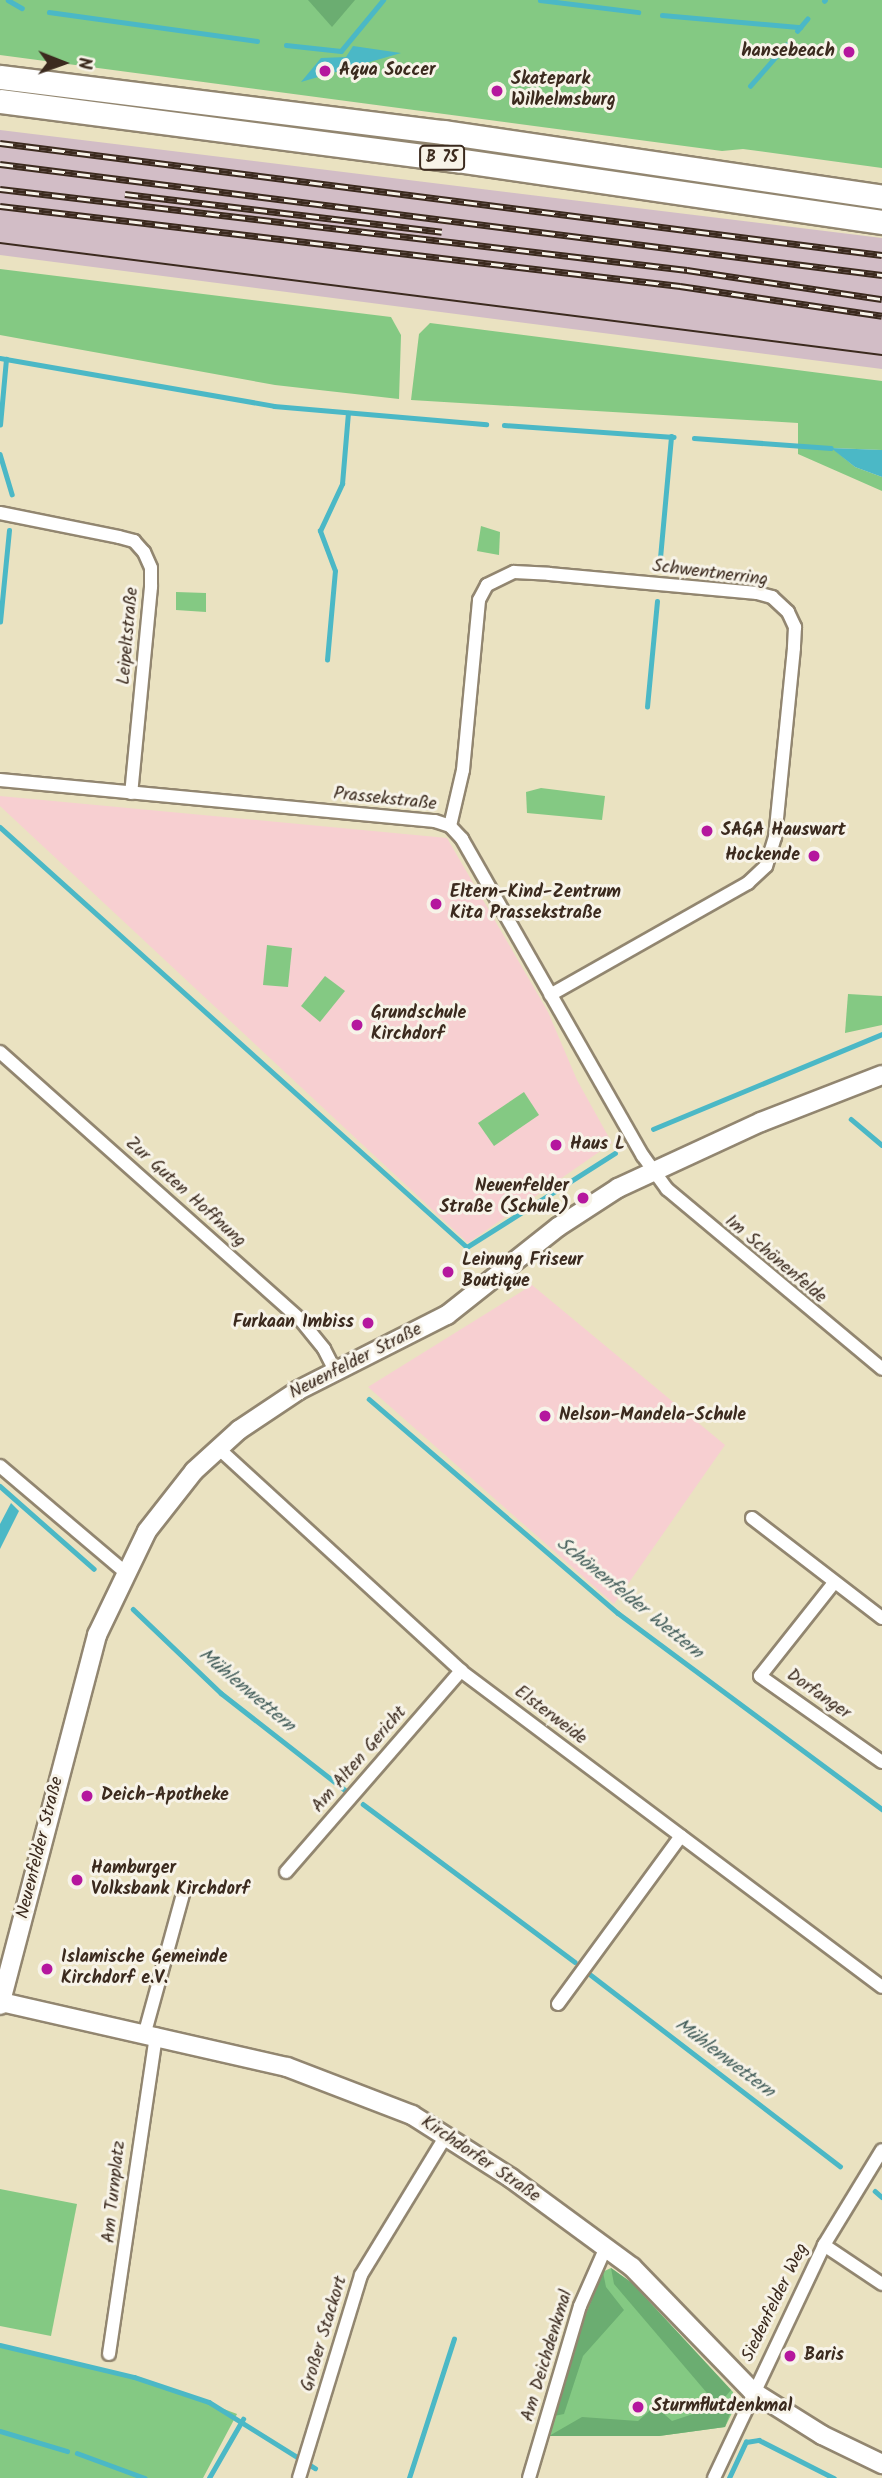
<!DOCTYPE html>
<html>
<head>
<meta charset="utf-8">
<style>
  body { margin:0 }
  #map { position:relative; width:882px; height:2478px; overflow:hidden; background:#eae2c1; font-family:Kalam,sans-serif }
  div>[style] { position:absolute }
  .built>* { inset:0; background:#f7cfd1 }
  .industrial>* { inset:0; background:#d2bdc6 }
  .green>* { inset:0; background:#84c983 }
  .forest>* { inset:0; background:#6bad71 }
  .water>* { inset:0; background:#4bb8c6 }
  .stream>* { height:4.5px; margin:-2.25px; padding:0 2.25px; transform-origin:2.25px; border-radius:2.25px; background:#4bb8c6 }
  .roads { filter:drop-shadow(2px 0 #928670) drop-shadow(-2px 0 #928670) drop-shadow(0 2px #928670) drop-shadow(0 -2px #928670) }
  .street>* { height:12px; margin:-6px; padding:0 6px; transform-origin:6px; border-radius:6px; background:#fff }
  .secondary>* { height:18px; margin:-9px; padding:0 9px; transform-origin:9px; border-radius:9px; background:#fff }
  .highway>* { height:23px; margin:-11.5px; padding:0 11.5px; transform-origin:11.5px; border-radius:11.5px; background:#fff }
  .tram>* { height:2px; margin:-1px; padding:0 1px; transform-origin:1px; border-radius:1px; background:#3b2a1e }
  .rail>* { height:7px; margin-top:-3.5px; transform-origin:0; background:repeating-linear-gradient(90deg,#f7f3e8 0 13px,#3b2a1e 0 26px); box-sizing:border-box; border-block:2px solid #3b2a1e }
  .dots>* { width:19px; height:19px; translate:-50% -50%; box-sizing:border-box; border:4px solid #f7f3e8; border-radius:50% }
  span { translate:-50% -50%; white-space:nowrap; text-align:center; line-height:1.15; -webkit-text-stroke:6px #f7f3e8; paint-order:stroke }
  .shield-label span { padding:2px 5px; background:#f7f3e8; border:2px solid; border-radius:5px; -webkit-text-stroke-width:0 }
  .shield-label { font-size:16px; color:#3b2a1e; font-weight:700 }
  .poi-label { font-size:18px; color:#3b2a1e; font-weight:700 }
  .right { translate:-100% -50%; text-align:right }
  .left { translate:0 -50%; text-align:left }
  .street-label { font-size:18px; color:#3b2a1e }
  .water-label { font-size:19px; color:#415c59; font-style:italic }
  .north { position:absolute; left:28px; top:28px; width:70px; height:70px; -webkit-text-stroke:5px #f7f3e8; paint-order:stroke; rotate:91deg; font-size:19px; font-weight:700; line-height:28px; text-align:center; color:#3b2a1e }
  .north::after { content:''; display:block; margin:auto; width:24px; height:32px; background:#3b2a1e; clip-path:polygon(50% 0,100% 100%,50% 72%,0 100%) }
</style>
</head>
<body>
<div id="map">
  <div class="built">
    <i style="clip-path:polygon(0 796px,447px 838px,548px 1012px,577px 1080px,612px 1143px,468px 1243px,0 806px)"></i>
    <i style="clip-path:polygon(532px 1285px,725px 1445px,614px 1604px,368px 1387px)"></i>
  </div>
  <div class="industrial">
    <i style="clip-path:polygon(0 130px,882px 238px,882px 369px,0 255px)"></i>
  </div>
  <div class="green">
    <i style="clip-path:polygon(0 0,882px 0,882px 168px,743px 149px,722px 151px,0 55px)"></i>
    <i style="clip-path:polygon(0 269px,391px 317px,401px 335px,399px 399px,275px 385px,0 335px)"></i>
    <i style="clip-path:polygon(430px 323px,882px 381px,882px 450px,832px 448px,855px 467px,882px 477px,882px 491px,798px 454px,798px 423px,411px 400px,419px 334px)"></i>
    <i style="clip-path:polygon(481px 526px,500px 532px,499px 555px,477px 551px)"></i>
    <i style="clip-path:polygon(176px 592px,206px 593px,206px 612px,176px 610px)"></i>
    <i style="clip-path:polygon(541px 788px,605px 796px,602px 820px,527px 813px,526px 792px)"></i>
    <i style="clip-path:polygon(267px 945px,292px 948px,288px 987px,263px 985px)"></i>
    <i style="clip-path:polygon(325px 976px,345px 991px,320px 1022px,301px 1006px)"></i>
    <i style="clip-path:polygon(848px 994px,882px 996px,882px 1025px,845px 1033px)"></i>
    <i style="clip-path:polygon(524px 1092px,539px 1115px,494px 1146px,478px 1123px)"></i>
    <i style="clip-path:polygon(0 2189px,77px 2204px,51px 2336px,0 2326px)"></i>
    <i style="clip-path:polygon(611px 2268px,632px 2283px,733px 2392px,734px 2409px,725px 2427px,659px 2436px,549px 2436px,571px 2352px,600px 2273px)"></i>
    <i style="clip-path:polygon(0 2345px,142px 2378px,237px 2414px,203px 2478px,0 2478px)"></i>
  </div>
  <div class="forest">
    <i style="clip-path:polygon(308px 0,355px 0,332px 27px)"></i>
    <i style="clip-path:polygon(611px 2268px,632px 2283px,731px 2390px,725px 2397px,713px 2400px,614px 2284px)"></i>
    <i style="clip-path:polygon(603px 2272px,606px 2287px,624px 2310px,583px 2356px,564px 2414px,554px 2416px,571px 2352px)"></i>
    <i style="clip-path:polygon(735px 2400px,725px 2427px,659px 2436px,549px 2436px,582px 2417px,638px 2421px,655px 2406px,672px 2421px)"></i>
  </div>
  <div class="water">
    <i style="clip-path:polygon(353px 46px,401px 53px,301px 82px,321px 58px,346px 57px)"></i>
    <i style="clip-path:polygon(831px 448px,882px 450px,882px 477px,855px 467px)"></i>
    <i style="clip-path:polygon(11px 1503px,19px 1511px,0 1549px,0 1524px)"></i>
  </div>
  <div class="stream">
    <i style="left:8px;top:0;width:16px;rotate:30deg"></i>
    <i style="left:540px;top:0;width:99px;rotate:7deg"></i>
    <i style="left:824px;top:1px;width:1px;rotate:-45deg"></i>
    <i style="left:49px;top:12px;width:210px;rotate:7.9deg"></i>
    <i style="left:662px;top:15px;width:139px;rotate:5deg"></i>
    <i style="left:797px;top:31px;width:16px;rotate:-50deg"></i>
    <i style="left:286px;top:45px;width:55px;rotate:6.2deg"></i>
    <i style="left:341px;top:51px;width:66px;rotate:-50.5deg"></i>
    <i style="left:750px;top:86px;width:55px;rotate:-48.7deg"></i>
    <i style="left:0;top:358px;width:278px;rotate:9.9deg"></i>
    <i style="left:274px;top:406px;width:213px;rotate:4.9deg"></i>
    <i style="left:0;top:425px;width:66px;rotate:-84.8deg"></i>
    <i style="left:504px;top:425px;width:170px;rotate:4deg"></i>
    <i style="left:694px;top:438px;width:137px;rotate:4.2deg"></i>
    <i style="left:0;top:454px;width:42px;rotate:73.3deg"></i>
    <i style="left:659px;top:569px;width:133px;rotate:-84.8deg"></i>
    <i style="left:0;top:622px;width:92px;rotate:-84.4deg"></i>
    <i style="left:327px;top:660px;width:89px;rotate:-84.9deg"></i>
    <i style="left:335px;top:571px;width:43px;rotate:-110.6deg"></i>
    <i style="left:320px;top:531px;width:52px;rotate:-64.9deg"></i>
    <i style="left:342px;top:484px;width:71px;rotate:-85.2deg"></i>
    <i style="left:647px;top:707px;width:106px;rotate:-84.6deg"></i>
    <i style="left:0;top:827px;width:628px;rotate:41.97deg"></i>
    <i style="left:467px;top:1247px;width:175px;rotate:-32.4deg"></i>
    <i style="left:851px;top:1119px;width:40px;rotate:40deg"></i>
    <i style="left:653px;top:1129px;width:248px;rotate:-22.5deg"></i>
    <i style="left:369px;top:1399px;width:328px;rotate:40.7deg"></i>
    <i style="left:618px;top:1613px;width:329px;rotate:36.6deg"></i>
    <i style="left:0;top:1486px;width:125px;rotate:41.4deg"></i>
    <i style="left:133px;top:1609px;width:122px;rotate:43.7deg"></i>
    <i style="left:221px;top:1693px;width:157px;rotate:38deg"></i>
    <i style="left:363px;top:1804px;width:264px;rotate:36.7deg"></i>
    <i style="left:591px;top:1975px;width:314px;rotate:37.5deg"></i>
    <i style="left:875px;top:2191px;width:9px;rotate:41deg"></i>
    <i style="left:0;top:2345px;width:138px;rotate:13.4deg"></i>
    <i style="left:134px;top:2377px;width:79px;rotate:18.4deg"></i>
    <i style="left:209px;top:2402px;width:125px;rotate:31.9deg"></i>
    <i style="left:0;top:2431px;width:70px;rotate:16.6deg"></i>
    <i style="left:77px;top:2453px;width:72px;rotate:20.2deg"></i>
    <i style="left:209px;top:2478px;width:68px;rotate:-60deg"></i>
    <i style="left:409px;top:2478px;width:146px;rotate:-72.1deg"></i>
    <i style="left:729px;top:2478px;width:40px;rotate:-65deg"></i>
    <i style="left:746px;top:2442px;width:13px;rotate:-9deg"></i>
    <i style="left:759px;top:2440px;width:84px;rotate:26.9deg"></i>
  </div>
  <div class="roads">
    <div class="street">
      <i style="left:0;top:513px;width:121px;rotate:11.4deg"></i>
      <i style="left:119px;top:537px;width:16px;rotate:15deg"></i>
      <i style="left:134px;top:541px;width:15px;rotate:48deg"></i>
      <i style="left:144px;top:552px;width:17px;rotate:66deg"></i>
      <i style="left:151px;top:568px;width:19px;rotate:90deg"></i>
      <i style="left:151px;top:587px;width:207px;rotate:95.5deg"></i>
      <i style="left:0;top:780px;width:437px;rotate:5.4deg"></i>
      <i style="left:435px;top:821px;width:16px;rotate:18deg"></i>
      <i style="left:450px;top:826px;width:18px;rotate:47deg"></i>
      <i style="left:462px;top:839px;width:365px;rotate:60.3deg"></i>
      <i style="left:643px;top:1156px;width:41px;rotate:54deg"></i>
      <i style="left:667px;top:1189px;width:280px;rotate:39.9deg"></i>
      <i style="left:450px;top:826px;width:57px;rotate:-76.9deg"></i>
      <i style="left:463px;top:770px;width:171px;rotate:-84.6deg"></i>
      <i style="left:479px;top:600px;width:17px;rotate:-62deg"></i>
      <i style="left:487px;top:585px;width:30px;rotate:-26deg"></i>
      <i style="left:514px;top:572px;width:35px;rotate:3deg"></i>
      <i style="left:549px;top:574px;width:209px;rotate:5.2deg"></i>
      <i style="left:757px;top:593px;width:16px;rotate:15deg"></i>
      <i style="left:772px;top:597px;width:22px;rotate:43deg"></i>
      <i style="left:788px;top:612px;width:17px;rotate:65deg"></i>
      <i style="left:795px;top:627px;width:21px;rotate:93deg"></i>
      <i style="left:794px;top:648px;width:190px;rotate:95.7deg"></i>
      <i style="left:775px;top:837px;width:30px;rotate:107deg"></i>
      <i style="left:766px;top:866px;width:25px;rotate:137deg"></i>
      <i style="left:748px;top:883px;width:227px;rotate:150.5deg"></i>
      <i style="left:0;top:1052px;width:400px;rotate:41.7deg"></i>
      <i style="left:299px;top:1318px;width:40px;rotate:51deg"></i>
      <i style="left:324px;top:1349px;width:25px;rotate:63deg"></i>
      <i style="left:218px;top:1448px;width:330px;rotate:42.5deg"></i>
      <i style="left:461px;top:1671px;width:526px;rotate:36.89deg"></i>
      <i style="left:0;top:1466px;width:162px;rotate:40.3deg"></i>
      <i style="left:752px;top:1518px;width:164px;rotate:37.6deg"></i>
      <i style="left:833px;top:1584px;width:117px;rotate:128.4deg"></i>
      <i style="left:760px;top:1676px;width:149px;rotate:35.2deg"></i>
      <i style="left:286px;top:1872px;width:267px;rotate:-49deg"></i>
      <i style="left:558px;top:2004px;width:208px;rotate:-53.8deg"></i>
      <i style="left:145px;top:2032px;width:150px;rotate:-74.6deg"></i>
      <i style="left:824px;top:2245px;width:70px;rotate:33.9deg"></i>
      <i style="left:109px;top:2354px;width:323px;rotate:-81.6deg"></i>
      <i style="left:299px;top:2478px;width:212px;rotate:-73deg"></i>
      <i style="left:361px;top:2275px;width:163px;rotate:-58.6deg"></i>
      <i style="left:529px;top:2478px;width:179px;rotate:-73.5deg"></i>
      <i style="left:580px;top:2306px;width:64px;rotate:-66.2deg"></i>
      <i style="left:714px;top:2478px;width:258px;rotate:-64.7deg"></i>
      <i style="left:824px;top:2245px;width:111px;rotate:-58.6deg"></i>
    </div>
    <div class="secondary">
      <i style="left:1px;top:2002px;width:293px;rotate:12.8deg"></i>
      <i style="left:287px;top:2067px;width:134px;rotate:21deg"></i>
      <i style="left:412px;top:2115px;width:117px;rotate:32.5deg"></i>
      <i style="left:511px;top:2178px;width:150px;rotate:36.3deg"></i>
      <i style="left:632px;top:2267px;width:173px;rotate:45.9deg"></i>
      <i style="left:752px;top:2391px;width:83px;rotate:32.2deg"></i>
      <i style="left:822px;top:2435px;width:67px;rotate:25.8deg"></i>
      <i style="left:0;top:2005px;width:383px;rotate:-75.3deg"></i>
      <i style="left:97px;top:1635px;width:115px;rotate:-64.3deg"></i>
      <i style="left:147px;top:1531px;width:76px;rotate:-51.9deg"></i>
      <i style="left:194px;top:1471px;width:61px;rotate:-42.3deg"></i>
      <i style="left:239px;top:1430px;width:72px;rotate:-33.7deg"></i>
      <i style="left:299px;top:1390px;width:166px;rotate:-26.9deg"></i>
      <i style="left:447px;top:1315px;width:142px;rotate:-38.4deg"></i>
      <i style="left:558px;top:1227px;width:72px;rotate:-33deg"></i>
      <i style="left:618px;top:1188px;width:157px;rotate:-24.8deg"></i>
      <i style="left:761px;top:1122px;width:130px;rotate:-21.2deg"></i>
    </div>
    <div class="highway">
      <i style="left:0;top:77px;width:447px;rotate:7.1deg"></i>
      <i style="left:444px;top:132px;width:443px;rotate:8.4deg"></i>
      <i style="left:0;top:101px;width:461px;rotate:7.4deg"></i>
      <i style="left:457px;top:160px;width:429px;rotate:8.3deg"></i>
    </div>
  </div>
  <div class="tram">
    <i style="left:0;top:243px;width:889px;rotate:7.24deg"></i>
  </div>
  <div class="rail">
    <i style="left:0;top:143px;width:889px;rotate:7.24deg"></i>
    <i style="left:0;top:164px;width:889px;rotate:7.17deg"></i>
    <i style="left:0;top:189px;width:692px;rotate:6.72deg"></i>
    <i style="left:687px;top:270px;width:197px;rotate:8.5deg"></i>
    <i style="left:125px;top:194px;width:319px;rotate:6.8deg"></i>
    <i style="left:0;top:206px;width:685px;rotate:6.71deg"></i>
    <i style="left:680px;top:286px;width:204px;rotate:8.4deg"></i>
  </div>
  <div class="dots">
    <i style="left:849px;top:52px;background:#b5179e"></i>
    <i style="left:325px;top:71px;background:#b5179e"></i>
    <i style="left:497px;top:91px;background:#b5179e"></i>
    <i style="left:707px;top:831px;background:#b5179e"></i>
    <i style="left:814px;top:856px;background:#b5179e"></i>
    <i style="left:436px;top:904px;background:#b5179e"></i>
    <i style="left:357px;top:1025px;background:#b5179e"></i>
    <i style="left:556px;top:1145px;background:#b5179e"></i>
    <i style="left:583px;top:1198px;background:#b5179e"></i>
    <i style="left:448px;top:1272px;background:#b5179e"></i>
    <i style="left:368px;top:1323px;background:#b5179e"></i>
    <i style="left:545px;top:1416px;background:#b5179e"></i>
    <i style="left:87px;top:1796px;background:#b5179e"></i>
    <i style="left:77px;top:1880px;background:#b5179e"></i>
    <i style="left:47px;top:1969px;background:#b5179e"></i>
    <i style="left:790px;top:2356px;background:#b5179e"></i>
    <i style="left:638px;top:2407px;background:#b5179e"></i>
  </div>
  <div class="shield-label">
    <span style="left:442px;top:158px">B 75</span>
  </div>
  <div class="poi-label">
    <span class="right" style="left:835px;top:52px">hansebeach</span>
    <span class="left" style="left:339px;top:71px">Aqua Soccer</span>
    <span class="left" style="left:511px;top:91px">Skatepark<br>Wilhelmsburg</span>
    <span class="left" style="left:721px;top:831px">SAGA Hauswart</span>
    <span class="right" style="left:800px;top:856px">Hockende</span>
    <span class="left" style="left:450px;top:904px">Eltern-Kind-Zentrum<br>Kita Prassekstraße</span>
    <span class="left" style="left:371px;top:1025px">Grundschule<br>Kirchdorf</span>
    <span class="left" style="left:570px;top:1145px">Haus L</span>
    <span class="right" style="left:569px;top:1198px">Neuenfelder<br>Straße (Schule)</span>
    <span class="left" style="left:462px;top:1272px">Leinung Friseur<br>Boutique</span>
    <span class="right" style="left:354px;top:1323px">Furkaan Imbiss</span>
    <span class="left" style="left:559px;top:1416px">Nelson-Mandela-Schule</span>
    <span class="left" style="left:101px;top:1796px">Deich-Apotheke</span>
    <span class="left" style="left:91px;top:1880px">Hamburger<br>Volksbank Kirchdorf</span>
    <span class="left" style="left:61px;top:1969px">Islamische Gemeinde<br>Kirchdorf e.V.</span>
    <span class="left" style="left:804px;top:2356px">Baris</span>
    <span class="left" style="left:652px;top:2407px">Sturmflutdenkmal</span>
  </div>
  <div class="street-label">
    <span style="left:710px;top:574px;rotate:7deg">Schwentnerring</span>
    <span style="left:129px;top:636px;rotate:-85deg">Leipeltstraße</span>
    <span style="left:385px;top:800px;rotate:6deg">Prassekstraße</span>
    <span style="left:185px;top:1193px;rotate:42deg">Zur Guten Hoffnung</span>
    <span style="left:775px;top:1260px;rotate:40deg">Im Schönenfelde</span>
    <span style="left:356px;top:1362px;rotate:-27deg">Neuenfelder Straße</span>
    <span style="left:818px;top:1695px;rotate:35deg">Dorfanger</span>
    <span style="left:550px;top:1716px;rotate:37deg">Elsterweide</span>
    <span style="left:360px;top:1760px;rotate:-49deg">Am Alten Gericht</span>
    <span style="left:41px;top:1848px;rotate:-76deg">Neuenfelder Straße</span>
    <span style="left:480px;top:2160px;rotate:34deg">Kirchdorfer Straße</span>
    <span style="left:115px;top:2192px;rotate:-84deg">Am Turnplatz</span>
    <span style="left:776px;top:2303px;rotate:-64deg">Siedenfelder Weg</span>
    <span style="left:325px;top:2334px;rotate:-73deg">Großer Stackort</span>
    <span style="left:548px;top:2356px;rotate:-73deg">Am Deichdenkmal</span>
  </div>
  <div class="water-label">
    <span style="left:629px;top:1599px;rotate:39deg">Schönenfelder Wettern</span>
    <span style="left:246px;top:1691px;rotate:40deg">Mühlenwettern</span>
    <span style="left:724px;top:2059px;rotate:37deg">Mühlenwettern</span>
  </div>
  <div class="north">N</div>
</div>
</body>
</html>
